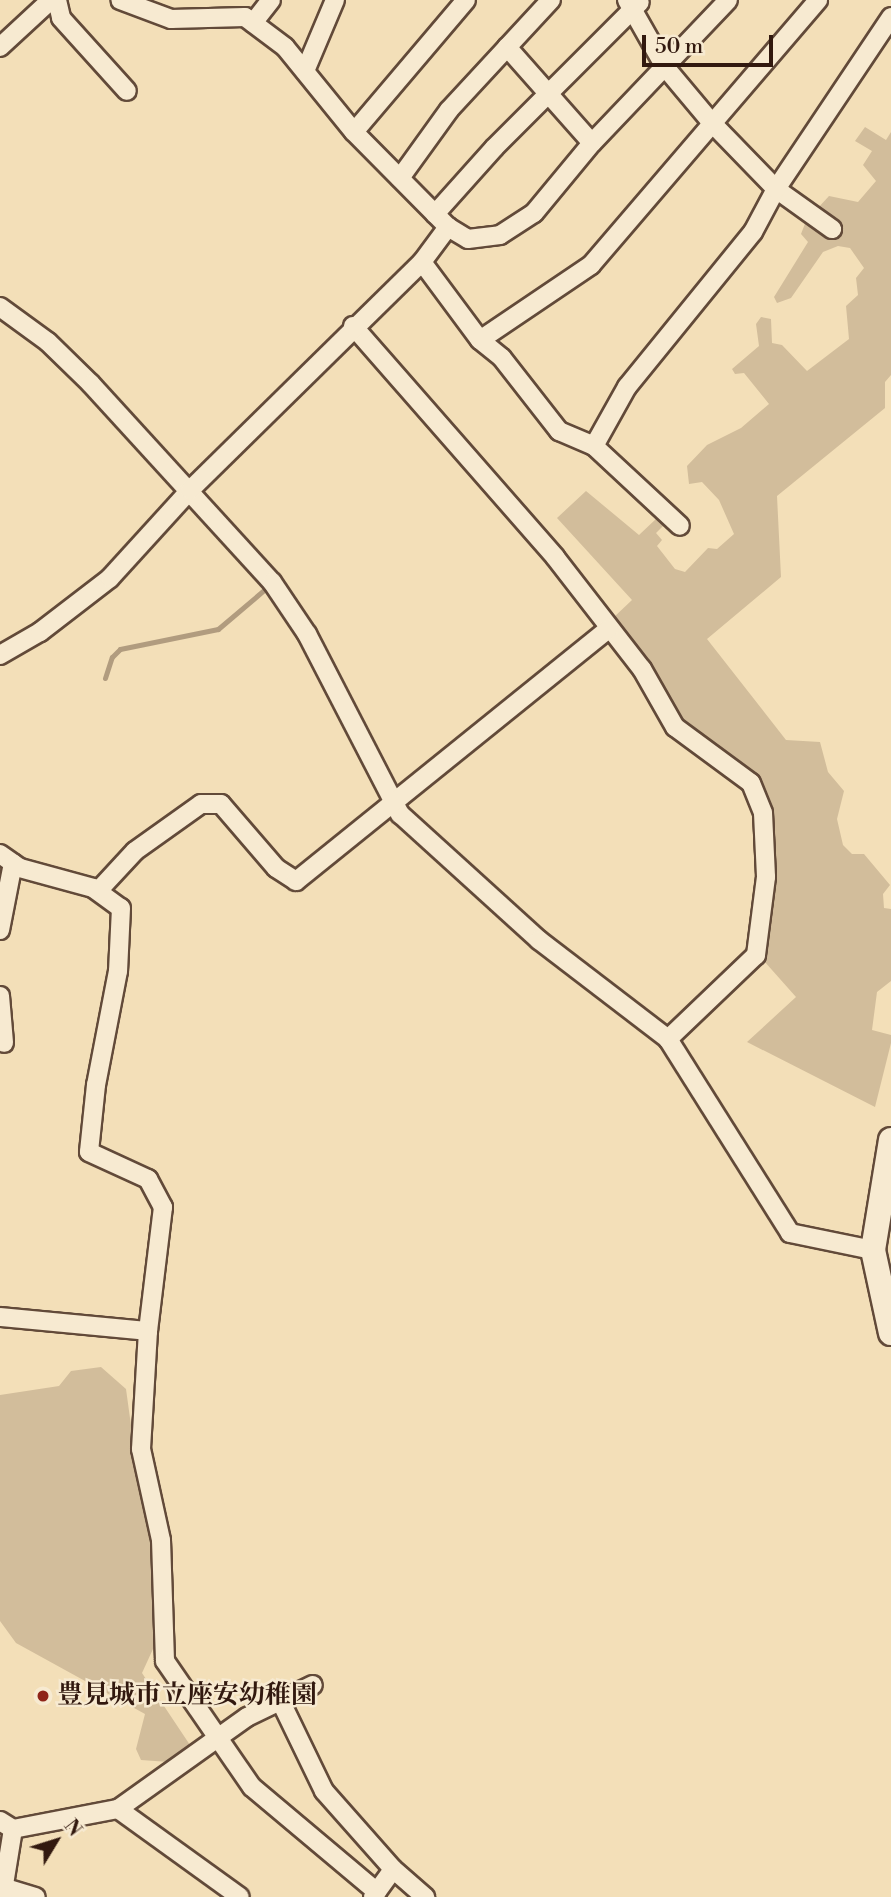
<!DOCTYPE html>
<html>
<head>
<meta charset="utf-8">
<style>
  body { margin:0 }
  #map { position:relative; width:891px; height:1897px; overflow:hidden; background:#f3dfb8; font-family:"Libre Bodoni","Noto Serif JP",serif }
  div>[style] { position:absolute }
  .green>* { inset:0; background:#d2bd9b }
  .stream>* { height:5px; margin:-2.5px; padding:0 2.5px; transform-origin:2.5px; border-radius:2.5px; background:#b19c7f }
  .roads { filter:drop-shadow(2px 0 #624a39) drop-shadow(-2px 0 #624a39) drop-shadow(0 2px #624a39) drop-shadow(0 -2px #624a39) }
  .street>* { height:18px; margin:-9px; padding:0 9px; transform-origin:9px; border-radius:9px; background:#f7ead1 }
  .secondary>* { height:24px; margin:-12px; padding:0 12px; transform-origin:12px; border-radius:12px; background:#f7ead1 }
  .dots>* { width:19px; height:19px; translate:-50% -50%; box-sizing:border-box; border:4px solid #f7ead1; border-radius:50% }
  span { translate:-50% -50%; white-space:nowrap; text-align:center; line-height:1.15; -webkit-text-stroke:5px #f7ead1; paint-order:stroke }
  .poi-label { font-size:26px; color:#32190f; font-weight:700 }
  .left { translate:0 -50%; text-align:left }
  .north { position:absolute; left:21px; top:1806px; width:70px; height:70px; -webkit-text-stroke:5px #f7ead1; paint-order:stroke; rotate:52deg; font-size:19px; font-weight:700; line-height:28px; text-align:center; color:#32190f }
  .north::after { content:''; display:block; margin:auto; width:24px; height:32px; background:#32190f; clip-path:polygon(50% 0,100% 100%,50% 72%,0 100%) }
  .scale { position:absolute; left:642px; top:35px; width:131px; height:32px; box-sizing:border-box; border:4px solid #32190f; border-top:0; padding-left:9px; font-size:21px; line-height:24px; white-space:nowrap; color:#32190f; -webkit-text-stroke:5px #f7ead1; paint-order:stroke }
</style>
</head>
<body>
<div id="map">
  <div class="green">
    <i style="clip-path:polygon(865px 127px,886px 140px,891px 132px,891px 375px,885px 382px,885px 408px,777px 496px,781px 577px,707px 639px,786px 740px,820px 742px,828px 772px,844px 791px,837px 819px,843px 845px,852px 854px,864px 854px,890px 885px,883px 894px,884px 908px,891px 909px,891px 981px,877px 992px,872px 1030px,891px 1035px,891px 1043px,875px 1107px,747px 1042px,796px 997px,764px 961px,777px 880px,771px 802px,756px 775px,683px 723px,613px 618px,632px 600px,557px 518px,586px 491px,639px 535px,657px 518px,663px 526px,656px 533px,662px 540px,657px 546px,675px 569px,685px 572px,708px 548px,717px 549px,734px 534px,719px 500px,702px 482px,689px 484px,687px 466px,707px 445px,741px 428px,769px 404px,744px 373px,735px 374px,732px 369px,759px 346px,756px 324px,761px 317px,771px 319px,772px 343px,782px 345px,807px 371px,849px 339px,846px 306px,858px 295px,856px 278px,864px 268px,850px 248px,838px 246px,823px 252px,791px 298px,777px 303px,774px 297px,808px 242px,801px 234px,806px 221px,829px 196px,858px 202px,876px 181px,863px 165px,872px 151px,855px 141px)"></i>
    <i style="clip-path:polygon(101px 1367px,126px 1389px,141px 1498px,156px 1542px,153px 1649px,142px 1673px,190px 1745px,169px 1762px,141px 1760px,136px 1749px,145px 1714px,16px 1643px,0 1621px,0 1395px,59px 1386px,71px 1371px)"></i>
  </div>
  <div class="stream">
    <i style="left:105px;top:678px;width:22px;rotate:-72deg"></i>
    <i style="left:112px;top:657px;width:11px;rotate:-45deg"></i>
    <i style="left:120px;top:649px;width:100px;rotate:-11.5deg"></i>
    <i style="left:218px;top:629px;width:60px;rotate:-40.3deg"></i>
  </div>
  <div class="roads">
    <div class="street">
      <i style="left:57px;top:0;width:18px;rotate:77deg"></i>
      <i style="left:61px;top:18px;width:98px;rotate:47.9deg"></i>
      <i style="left:627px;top:0;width:77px;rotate:60.4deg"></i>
      <i style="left:665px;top:67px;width:73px;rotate:50deg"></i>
      <i style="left:712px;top:123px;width:92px;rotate:45.9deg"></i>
      <i style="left:776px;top:189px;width:69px;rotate:35.5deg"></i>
      <i style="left:253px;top:23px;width:29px;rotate:-52deg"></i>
      <i style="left:0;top:47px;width:69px;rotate:-42.7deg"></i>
      <i style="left:507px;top:47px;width:128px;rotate:48.5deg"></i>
      <i style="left:305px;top:71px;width:77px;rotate:-67.1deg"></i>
      <i style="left:354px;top:132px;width:173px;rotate:-49.7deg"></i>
      <i style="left:400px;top:178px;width:84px;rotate:-54.2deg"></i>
      <i style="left:449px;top:110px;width:150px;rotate:-47.2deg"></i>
      <i style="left:435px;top:214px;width:89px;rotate:-48.2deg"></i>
      <i style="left:494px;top:148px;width:206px;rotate:-45deg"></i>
      <i style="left:448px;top:227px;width:23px;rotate:31deg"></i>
      <i style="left:468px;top:239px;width:32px;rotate:-7deg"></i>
      <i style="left:500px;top:235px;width:40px;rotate:-32.9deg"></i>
      <i style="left:534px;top:213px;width:91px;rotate:-50.4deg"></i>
      <i style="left:592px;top:143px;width:197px;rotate:-46.4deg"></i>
      <i style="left:422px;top:262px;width:97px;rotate:53.4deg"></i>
      <i style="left:480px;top:340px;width:28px;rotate:39deg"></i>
      <i style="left:502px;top:358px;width:93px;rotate:52deg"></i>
      <i style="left:559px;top:431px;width:38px;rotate:23deg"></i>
      <i style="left:594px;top:446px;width:68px;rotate:-60.8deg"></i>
      <i style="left:627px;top:387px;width:200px;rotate:-50.9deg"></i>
      <i style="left:753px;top:232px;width:49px;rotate:-61.9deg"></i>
      <i style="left:776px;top:189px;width:207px;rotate:-56.2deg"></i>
      <i style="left:0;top:307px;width:59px;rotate:36.1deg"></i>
      <i style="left:48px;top:342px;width:60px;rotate:44.3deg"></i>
      <i style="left:91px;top:384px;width:268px;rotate:47.6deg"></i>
      <i style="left:272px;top:582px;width:63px;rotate:56.1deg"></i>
      <i style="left:307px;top:634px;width:203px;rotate:62.7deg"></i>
      <i style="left:400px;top:814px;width:188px;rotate:42.2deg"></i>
      <i style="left:539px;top:940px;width:163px;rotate:37.5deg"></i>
      <i style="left:668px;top:1039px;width:229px;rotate:57.8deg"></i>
      <i style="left:790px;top:1233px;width:85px;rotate:11.6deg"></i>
      <i style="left:353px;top:326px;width:307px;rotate:48.8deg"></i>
      <i style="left:555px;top:557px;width:142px;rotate:52.2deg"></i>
      <i style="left:642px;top:669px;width:67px;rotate:60.4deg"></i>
      <i style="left:675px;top:727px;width:94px;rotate:36.4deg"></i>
      <i style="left:751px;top:783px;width:32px;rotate:68deg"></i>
      <i style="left:763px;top:813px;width:64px;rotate:87.3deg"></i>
      <i style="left:766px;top:877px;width:79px;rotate:97.3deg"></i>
      <i style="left:756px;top:955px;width:122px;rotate:136.3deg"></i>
      <i style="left:480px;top:340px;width:134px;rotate:-34deg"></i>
      <i style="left:591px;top:265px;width:349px;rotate:-49.4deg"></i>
      <i style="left:594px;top:446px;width:117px;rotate:42.9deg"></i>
      <i style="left:0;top:655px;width:46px;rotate:-29.9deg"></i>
      <i style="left:40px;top:632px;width:88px;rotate:-37.6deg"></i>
      <i style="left:110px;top:578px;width:119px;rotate:-47.7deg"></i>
      <i style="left:190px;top:490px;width:325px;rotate:-44.5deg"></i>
      <i style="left:422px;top:262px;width:44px;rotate:-53.4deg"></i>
      <i style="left:448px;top:227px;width:134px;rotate:-134.7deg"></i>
      <i style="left:354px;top:132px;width:109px;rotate:-129.1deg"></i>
      <i style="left:285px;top:47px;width:50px;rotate:-143.1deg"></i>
      <i style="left:245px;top:17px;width:74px;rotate:178.5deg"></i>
      <i style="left:171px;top:19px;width:54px;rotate:-159.6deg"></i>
      <i style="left:0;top:854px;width:24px;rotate:35deg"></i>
      <i style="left:20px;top:868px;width:76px;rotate:15.3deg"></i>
      <i style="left:93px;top:888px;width:34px;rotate:36deg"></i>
      <i style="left:121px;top:908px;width:63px;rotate:92.7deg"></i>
      <i style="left:118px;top:971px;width:116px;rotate:100.9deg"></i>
      <i style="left:96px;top:1085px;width:67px;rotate:96deg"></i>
      <i style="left:89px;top:1152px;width:65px;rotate:24.6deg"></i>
      <i style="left:148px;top:1179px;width:32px;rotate:62deg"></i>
      <i style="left:163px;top:1207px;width:125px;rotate:96.9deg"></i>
      <i style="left:148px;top:1331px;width:149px;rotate:-174.6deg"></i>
      <i style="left:98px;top:891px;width:54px;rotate:-47.2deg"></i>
      <i style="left:135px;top:851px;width:81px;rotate:-35.5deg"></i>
      <i style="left:201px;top:804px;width:20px"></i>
      <i style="left:221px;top:804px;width:84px;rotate:49.3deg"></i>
      <i style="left:276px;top:868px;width:24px;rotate:33deg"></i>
      <i style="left:296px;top:881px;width:402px;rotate:-38.9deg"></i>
      <i style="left:0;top:930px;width:68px;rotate:-79deg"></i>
      <i style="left:0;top:996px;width:47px;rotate:85.1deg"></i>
      <i style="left:148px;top:1331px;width:118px;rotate:93.4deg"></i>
      <i style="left:141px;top:1449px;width:93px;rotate:77.6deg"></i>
      <i style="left:161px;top:1540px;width:121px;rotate:88.1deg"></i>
      <i style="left:165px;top:1661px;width:153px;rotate:55.4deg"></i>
      <i style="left:252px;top:1787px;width:163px;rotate:40deg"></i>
      <i style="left:280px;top:1700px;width:101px;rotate:64.2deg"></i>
      <i style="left:324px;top:1791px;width:104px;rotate:48.5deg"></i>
      <i style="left:118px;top:1809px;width:150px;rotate:35.8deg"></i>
      <i style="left:0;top:1821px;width:15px;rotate:32deg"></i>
      <i style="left:13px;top:1829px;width:107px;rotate:-10.8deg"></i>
      <i style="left:118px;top:1809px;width:158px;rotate:-35.5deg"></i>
      <i style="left:247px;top:1717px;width:73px;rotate:-25.9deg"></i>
      <i style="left:6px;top:1888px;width:31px;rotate:17deg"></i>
      <i style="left:2px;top:1897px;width:69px;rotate:-80.8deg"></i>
      <i style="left:373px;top:1897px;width:34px;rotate:-54deg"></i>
      <i style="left:393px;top:1869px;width:43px;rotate:41.2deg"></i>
    </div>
    <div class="secondary">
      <i style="left:891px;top:1140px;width:111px;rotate:99.3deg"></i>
      <i style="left:873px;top:1250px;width:85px;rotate:77.8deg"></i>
    </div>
  </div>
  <div class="dots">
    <i style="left:43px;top:1696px;background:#8f2418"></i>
  </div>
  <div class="poi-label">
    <span class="left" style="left:57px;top:1696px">豊見城市立座安幼稚園</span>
  </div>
  <div class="north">N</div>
  <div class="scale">50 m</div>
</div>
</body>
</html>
